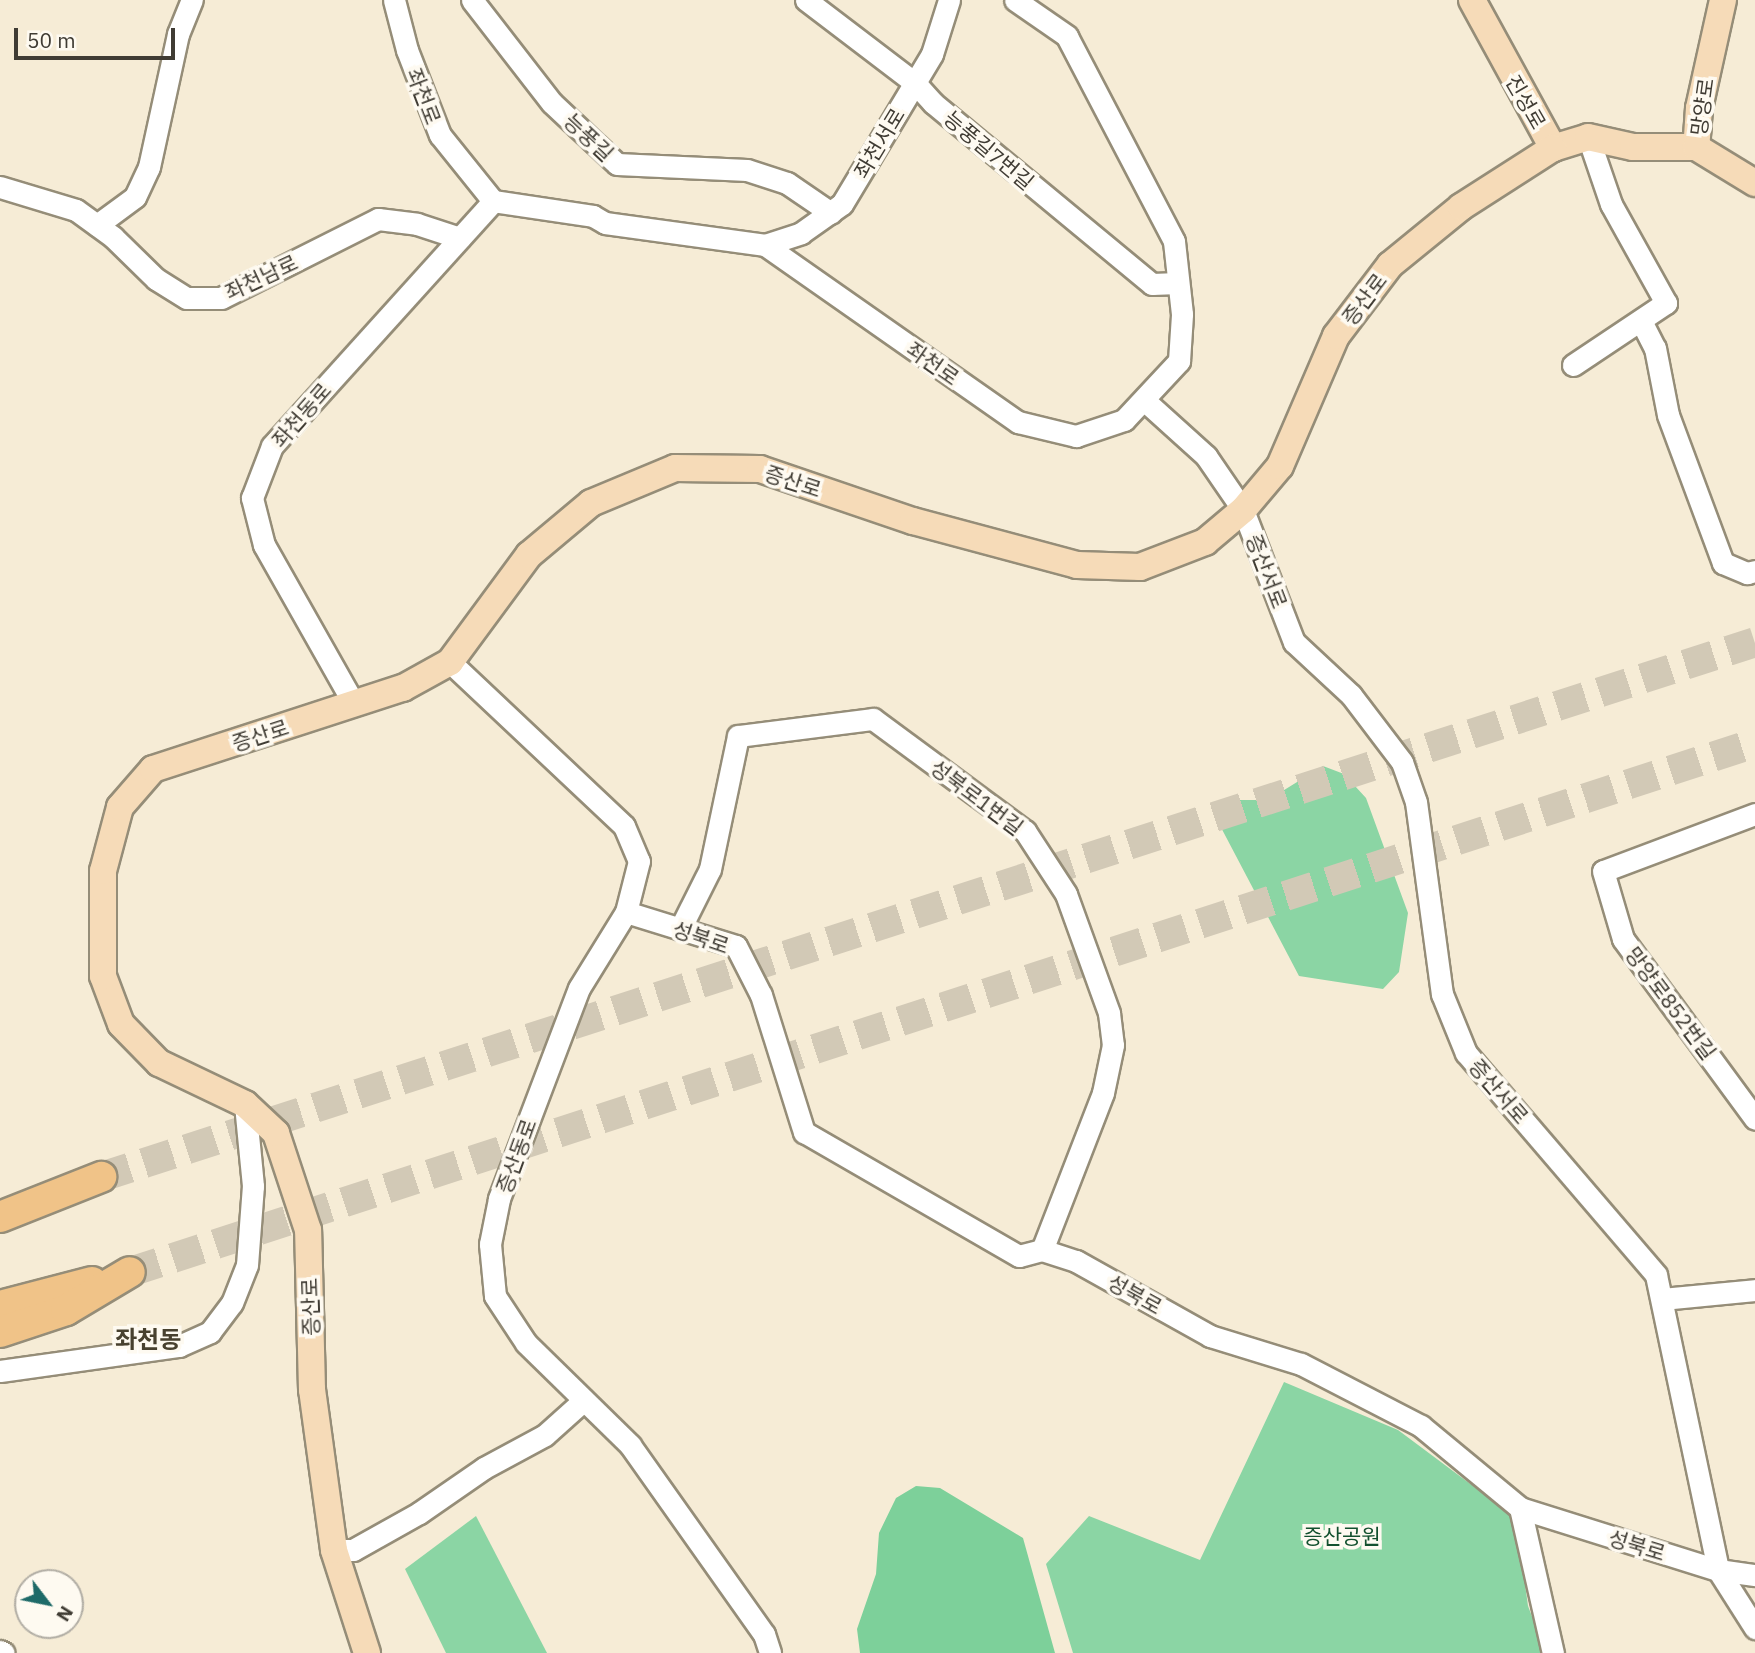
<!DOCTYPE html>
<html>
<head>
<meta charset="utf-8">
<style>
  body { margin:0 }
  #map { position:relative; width:1755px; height:1653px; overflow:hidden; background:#f6ecd6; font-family:"IBM Plex Sans","Noto Sans KR",sans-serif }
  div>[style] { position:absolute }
  .green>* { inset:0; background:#8bd5a4 }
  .forest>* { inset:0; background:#7dd09a }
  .highway-tunnel>* { height:30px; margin-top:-15px; transform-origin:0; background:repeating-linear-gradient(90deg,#d2c9b6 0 30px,transparent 0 45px) }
  .roads { filter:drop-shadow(2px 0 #958d78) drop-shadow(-2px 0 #958d78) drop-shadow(0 2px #958d78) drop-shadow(0 -2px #958d78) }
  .minor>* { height:21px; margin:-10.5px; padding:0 10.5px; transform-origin:10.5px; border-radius:10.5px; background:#fff }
  .major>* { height:26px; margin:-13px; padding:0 13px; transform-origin:13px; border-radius:13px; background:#f6dbb8 }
  .highway>* { height:30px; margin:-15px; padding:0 15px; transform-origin:15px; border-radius:15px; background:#f0c388 }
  span { translate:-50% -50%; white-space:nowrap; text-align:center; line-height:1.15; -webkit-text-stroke:7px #fefaf1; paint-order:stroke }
  .street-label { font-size:21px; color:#403c34 }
  .park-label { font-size:21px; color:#13512f }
  .quarter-label { font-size:24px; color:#48412f; font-weight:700 }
  .north { position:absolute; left:14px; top:1569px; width:70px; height:70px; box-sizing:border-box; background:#fefaf1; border:2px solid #b2aea5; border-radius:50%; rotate:122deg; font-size:19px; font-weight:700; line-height:28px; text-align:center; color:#403c34 }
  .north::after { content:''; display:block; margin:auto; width:24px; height:32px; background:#1e6a68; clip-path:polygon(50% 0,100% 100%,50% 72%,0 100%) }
  .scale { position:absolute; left:14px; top:28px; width:161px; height:32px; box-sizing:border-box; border:4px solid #403c34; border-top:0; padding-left:9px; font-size:21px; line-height:24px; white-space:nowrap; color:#403c34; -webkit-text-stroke:5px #fefaf1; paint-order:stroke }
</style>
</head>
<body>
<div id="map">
  <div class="green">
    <i style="clip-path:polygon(1323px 766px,1344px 774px,1366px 798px,1408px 913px,1399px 972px,1383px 989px,1299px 976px,1216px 818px,1238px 800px,1268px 800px)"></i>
    <i style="clip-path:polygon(1284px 1382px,1398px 1430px,1516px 1518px,1528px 1606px,1546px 1653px,1073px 1653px,1046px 1564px,1089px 1516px,1200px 1560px)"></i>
    <i style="clip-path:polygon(476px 1516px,547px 1653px,446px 1653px,405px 1569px)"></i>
  </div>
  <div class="forest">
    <i style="clip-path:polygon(916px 1486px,940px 1488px,1023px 1538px,1055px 1653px,860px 1653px,857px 1629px,876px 1574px,879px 1533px,896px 1498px)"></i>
  </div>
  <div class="highway-tunnel">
    <i style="left:101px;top:1177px;width:1738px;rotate:-17.92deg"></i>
    <i style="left:130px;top:1272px;width:1709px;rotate:-18.03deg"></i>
  </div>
  <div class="roads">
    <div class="minor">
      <i style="left:394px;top:0;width:52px;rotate:75.4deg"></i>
      <i style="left:407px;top:50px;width:91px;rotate:68.8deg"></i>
      <i style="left:440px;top:135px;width:85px;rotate:51.2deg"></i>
      <i style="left:493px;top:201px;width:101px;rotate:8.5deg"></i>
      <i style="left:593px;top:216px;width:14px;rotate:30deg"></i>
      <i style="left:605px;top:223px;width:162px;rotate:7.8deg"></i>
      <i style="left:765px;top:245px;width:309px;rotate:35deg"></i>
      <i style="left:1018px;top:422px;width:60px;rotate:13.6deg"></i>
      <i style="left:1076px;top:436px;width:51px;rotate:-18.4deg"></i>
      <i style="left:1124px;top:420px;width:81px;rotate:-47deg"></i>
      <i style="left:1179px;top:361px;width:47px;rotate:-86.3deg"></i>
      <i style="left:1182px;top:314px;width:73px;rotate:-96.3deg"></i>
      <i style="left:1174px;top:241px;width:231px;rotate:-117.6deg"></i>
      <i style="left:1067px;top:36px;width:63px;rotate:-145.3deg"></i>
      <i style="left:472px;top:0;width:130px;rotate:52.2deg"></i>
      <i style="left:552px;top:103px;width:89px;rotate:43.2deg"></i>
      <i style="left:617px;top:164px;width:130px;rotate:2.6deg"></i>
      <i style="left:747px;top:170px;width:42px;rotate:18deg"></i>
      <i style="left:787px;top:183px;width:53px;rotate:34.3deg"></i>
      <i style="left:806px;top:0;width:137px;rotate:37.3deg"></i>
      <i style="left:915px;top:83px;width:27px;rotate:48deg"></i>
      <i style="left:933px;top:103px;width:284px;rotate:39.6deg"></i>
      <i style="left:1152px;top:284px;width:26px;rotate:-2deg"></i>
      <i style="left:0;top:187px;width:79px;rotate:16.8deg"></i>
      <i style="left:76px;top:210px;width:46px;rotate:36.1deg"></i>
      <i style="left:113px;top:237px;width:60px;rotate:44.3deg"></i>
      <i style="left:156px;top:279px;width:36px;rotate:32deg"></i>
      <i style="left:187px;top:298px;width:34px"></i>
      <i style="left:221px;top:298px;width:176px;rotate:-26.7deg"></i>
      <i style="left:378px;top:219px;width:39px;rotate:7deg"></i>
      <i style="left:417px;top:224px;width:45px;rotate:18deg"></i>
      <i style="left:97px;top:225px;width:47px;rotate:-36.4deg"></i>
      <i style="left:135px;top:197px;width:33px;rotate:-65deg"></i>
      <i style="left:149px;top:167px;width:136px;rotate:-77.7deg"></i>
      <i style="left:178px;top:34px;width:37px;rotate:-68deg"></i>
      <i style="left:765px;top:245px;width:38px;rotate:-18deg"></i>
      <i style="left:801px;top:233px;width:50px;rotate:-35.3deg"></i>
      <i style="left:842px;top:204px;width:175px;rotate:-59deg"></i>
      <i style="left:932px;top:54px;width:57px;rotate:-72.5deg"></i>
      <i style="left:1641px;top:321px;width:30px;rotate:63deg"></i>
      <i style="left:1655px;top:348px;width:68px;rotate:79deg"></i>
      <i style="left:1668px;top:415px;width:158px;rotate:69.6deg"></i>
      <i style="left:1723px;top:563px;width:26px;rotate:23deg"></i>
      <i style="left:1747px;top:573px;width:8px;rotate:-14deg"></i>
      <i style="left:1573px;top:365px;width:112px;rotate:-33.7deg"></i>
      <i style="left:1666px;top:303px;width:113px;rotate:-119.1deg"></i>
      <i style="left:1611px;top:204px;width:71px;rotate:-108.9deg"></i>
      <i style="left:1144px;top:400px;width:84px;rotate:42.1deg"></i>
      <i style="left:1206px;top:456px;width:65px;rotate:55.6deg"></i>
      <i style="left:1243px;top:510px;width:142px;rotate:68.9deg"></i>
      <i style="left:1294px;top:642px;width:78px;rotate:42.9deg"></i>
      <i style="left:1351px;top:695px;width:84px;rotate:52.7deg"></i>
      <i style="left:1402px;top:762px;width:42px;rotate:70.7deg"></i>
      <i style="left:1416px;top:802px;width:194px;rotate:82.3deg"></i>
      <i style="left:1442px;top:994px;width:64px;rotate:67.9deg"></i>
      <i style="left:1466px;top:1053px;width:292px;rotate:49.4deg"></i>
      <i style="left:1656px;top:1275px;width:301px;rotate:78.1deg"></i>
      <i style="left:1718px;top:1570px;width:69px;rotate:57.5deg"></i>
      <i style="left:450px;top:662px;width:239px;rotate:43.3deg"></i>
      <i style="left:624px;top:826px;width:38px;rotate:67deg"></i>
      <i style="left:639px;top:861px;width:53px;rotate:104.3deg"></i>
      <i style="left:626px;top:912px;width:89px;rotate:121.7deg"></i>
      <i style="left:579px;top:988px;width:226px;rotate:110.8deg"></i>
      <i style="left:499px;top:1199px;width:46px;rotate:101.3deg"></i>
      <i style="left:490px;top:1244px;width:52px;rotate:84.5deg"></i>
      <i style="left:495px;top:1296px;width:56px;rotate:56.6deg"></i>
      <i style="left:526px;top:1343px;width:146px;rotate:44.4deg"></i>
      <i style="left:630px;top:1445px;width:232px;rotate:54.7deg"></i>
      <i style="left:764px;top:1634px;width:20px;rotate:72deg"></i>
      <i style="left:354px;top:704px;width:183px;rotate:-119.5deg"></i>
      <i style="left:264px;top:545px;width:49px;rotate:-104.3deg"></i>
      <i style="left:252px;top:498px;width:56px;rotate:-69deg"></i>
      <i style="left:272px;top:446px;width:330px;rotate:-47.9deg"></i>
      <i style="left:1755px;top:814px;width:162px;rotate:159.4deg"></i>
      <i style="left:1603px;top:871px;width:71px;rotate:73.6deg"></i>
      <i style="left:1623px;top:939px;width:223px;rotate:53.7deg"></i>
      <i style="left:626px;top:912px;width:115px;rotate:17.2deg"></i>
      <i style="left:736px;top:946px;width:55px;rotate:63deg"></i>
      <i style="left:761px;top:995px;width:144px;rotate:72.6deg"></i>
      <i style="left:804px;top:1132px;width:248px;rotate:30deg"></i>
      <i style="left:1019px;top:1256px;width:24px;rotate:-15deg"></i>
      <i style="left:1042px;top:1250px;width:36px;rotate:18deg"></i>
      <i style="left:1076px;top:1261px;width:154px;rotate:29.2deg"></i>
      <i style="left:1210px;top:1336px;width:95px;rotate:17.1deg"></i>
      <i style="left:1301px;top:1364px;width:135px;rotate:27.3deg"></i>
      <i style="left:1421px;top:1426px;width:129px;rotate:39.6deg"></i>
      <i style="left:1520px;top:1508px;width:207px;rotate:17.4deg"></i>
      <i style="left:1718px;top:1570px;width:37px;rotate:8deg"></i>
      <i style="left:680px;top:929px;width:67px;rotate:-63.4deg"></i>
      <i style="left:710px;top:869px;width:136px;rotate:-78.1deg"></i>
      <i style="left:738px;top:736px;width:136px;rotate:-7.2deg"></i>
      <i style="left:873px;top:719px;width:189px;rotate:36.4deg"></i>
      <i style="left:1025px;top:831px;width:75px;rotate:56.9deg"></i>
      <i style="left:1066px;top:894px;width:127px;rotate:70.1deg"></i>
      <i style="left:1109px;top:1013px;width:32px;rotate:83deg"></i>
      <i style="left:1113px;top:1045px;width:49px;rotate:101.8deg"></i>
      <i style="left:1103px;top:1093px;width:168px;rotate:111.2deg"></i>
      <i style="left:1662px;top:1299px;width:93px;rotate:-5.5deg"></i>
      <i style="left:0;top:1371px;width:181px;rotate:-8deg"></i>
      <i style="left:179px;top:1346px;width:34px;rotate:-24deg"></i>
      <i style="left:210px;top:1332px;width:36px;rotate:-53deg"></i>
      <i style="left:232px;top:1303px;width:41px;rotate:-68.5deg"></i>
      <i style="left:247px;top:1265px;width:79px;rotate:-85.7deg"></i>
      <i style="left:253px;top:1186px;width:82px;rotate:-95.6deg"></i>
      <i style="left:1520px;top:1508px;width:149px;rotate:77.2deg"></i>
      <i style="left:334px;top:1550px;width:19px"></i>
      <i style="left:353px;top:1550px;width:76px;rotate:-29.3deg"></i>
      <i style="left:419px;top:1513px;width:79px;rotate:-34.7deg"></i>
      <i style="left:484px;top:1468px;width:69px;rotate:-28.4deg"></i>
      <i style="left:545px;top:1435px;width:52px;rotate:-41.9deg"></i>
      <i style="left:0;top:1651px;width:4px;rotate:27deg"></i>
    </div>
    <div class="major">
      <i style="left:1472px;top:0;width:169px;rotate:61.3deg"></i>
      <i style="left:1553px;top:148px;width:37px;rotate:-17deg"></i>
      <i style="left:1588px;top:137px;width:46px;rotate:12.5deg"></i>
      <i style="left:1633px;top:147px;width:63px"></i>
      <i style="left:1723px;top:0;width:111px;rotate:102.5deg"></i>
      <i style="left:1699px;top:108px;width:39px;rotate:94deg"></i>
      <i style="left:1696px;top:147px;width:69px;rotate:31.4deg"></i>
      <i style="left:367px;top:1653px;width:108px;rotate:-107.8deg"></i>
      <i style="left:334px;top:1550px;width:162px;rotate:-97.8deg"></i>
      <i style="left:312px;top:1390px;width:160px;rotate:-91.4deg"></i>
      <i style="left:308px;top:1230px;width:102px;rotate:-108.3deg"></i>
      <i style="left:276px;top:1133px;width:42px;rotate:-136.9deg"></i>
      <i style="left:245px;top:1104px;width:95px;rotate:-154.5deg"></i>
      <i style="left:159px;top:1063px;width:54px;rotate:-134.3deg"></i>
      <i style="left:121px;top:1024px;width:51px;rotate:-110.6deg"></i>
      <i style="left:103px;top:976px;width:105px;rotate:-90deg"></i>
      <i style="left:103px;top:871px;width:66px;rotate:-75.1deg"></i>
      <i style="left:120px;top:807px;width:50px;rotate:-49deg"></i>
      <i style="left:153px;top:769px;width:263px;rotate:-18deg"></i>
      <i style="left:403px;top:688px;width:54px;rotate:-29deg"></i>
      <i style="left:450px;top:662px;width:133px;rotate:-53.6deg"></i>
      <i style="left:529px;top:555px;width:81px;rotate:-40deg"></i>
      <i style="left:591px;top:503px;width:91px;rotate:-22.6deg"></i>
      <i style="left:675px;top:468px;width:85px;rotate:0.7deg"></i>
      <i style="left:760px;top:469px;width:162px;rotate:18.8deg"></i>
      <i style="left:913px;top:521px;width:170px;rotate:15deg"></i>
      <i style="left:1077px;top:565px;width:63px;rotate:1.8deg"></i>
      <i style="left:1140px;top:567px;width:70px;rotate:-21deg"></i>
      <i style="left:1205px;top:542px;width:50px;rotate:-40.1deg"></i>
      <i style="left:1243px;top:510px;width:57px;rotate:-49.9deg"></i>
      <i style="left:1280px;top:466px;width:142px;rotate:-66.7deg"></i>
      <i style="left:1336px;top:336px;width:89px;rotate:-52.7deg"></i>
      <i style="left:1390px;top:265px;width:92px;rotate:-39.2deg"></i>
      <i style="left:1461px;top:207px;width:109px;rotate:-32.7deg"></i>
    </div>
    <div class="highway">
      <i style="left:0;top:1217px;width:109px;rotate:-21.6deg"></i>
      <i style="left:0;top:1306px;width:95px;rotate:-14.6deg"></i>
      <i style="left:0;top:1332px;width:70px;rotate:-18.4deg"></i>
      <i style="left:66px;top:1310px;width:74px;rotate:-30.7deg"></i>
    </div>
  </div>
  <div class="street-label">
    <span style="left:424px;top:96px;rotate:69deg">좌천로</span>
    <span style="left:1526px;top:102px;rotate:60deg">진성로</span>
    <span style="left:1702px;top:107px;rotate:-82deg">망양로</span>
    <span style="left:589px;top:137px;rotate:43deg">능풍길</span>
    <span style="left:879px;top:143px;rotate:-59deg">좌천서로</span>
    <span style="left:989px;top:150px;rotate:40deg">능풍길7번길</span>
    <span style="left:261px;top:277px;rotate:-25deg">좌천남로</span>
    <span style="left:1364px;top:299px;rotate:-53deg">증산로</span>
    <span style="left:933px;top:363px;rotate:35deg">좌천로</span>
    <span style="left:301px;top:415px;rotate:-49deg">좌천동로</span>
    <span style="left:793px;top:481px;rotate:18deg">증산로</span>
    <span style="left:1267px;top:571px;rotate:69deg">증산서로</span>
    <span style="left:260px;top:735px;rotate:-18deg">증산로</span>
    <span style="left:977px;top:797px;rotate:37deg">성북로1번길</span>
    <span style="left:701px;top:937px;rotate:19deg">성북로</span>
    <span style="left:1671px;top:1003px;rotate:53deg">망양로852번길</span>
    <span style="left:1499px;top:1091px;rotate:49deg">증산서로</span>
    <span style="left:516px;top:1156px;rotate:-70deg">증산동로</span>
    <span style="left:1135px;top:1294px;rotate:29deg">성북로</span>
    <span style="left:310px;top:1307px;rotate:-92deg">증산로</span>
    <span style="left:1637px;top:1545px;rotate:17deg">성북로</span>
  </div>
  <div class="park-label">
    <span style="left:1342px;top:1536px">증산공원</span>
  </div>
  <div class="quarter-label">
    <span style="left:148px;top:1340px">좌천동</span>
  </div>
  <div class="north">N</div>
  <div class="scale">50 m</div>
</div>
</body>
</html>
